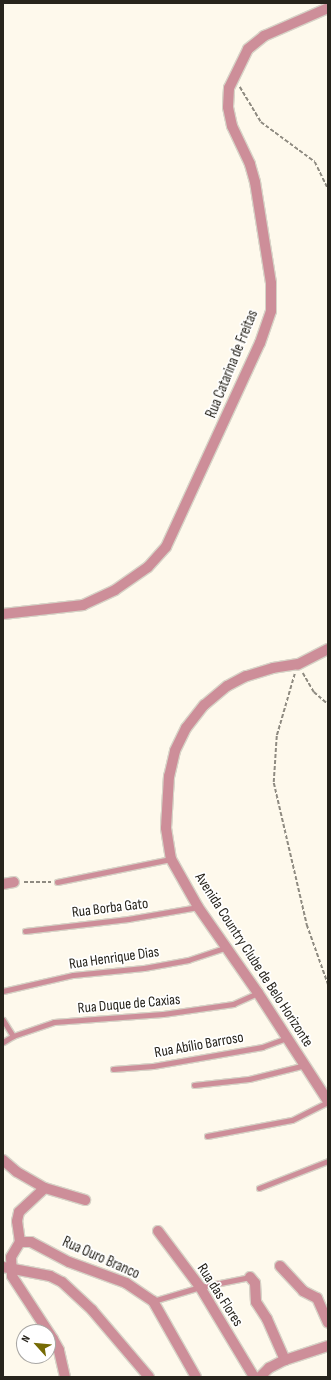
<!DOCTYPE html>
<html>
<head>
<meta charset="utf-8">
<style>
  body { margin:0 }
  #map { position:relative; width:331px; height:1380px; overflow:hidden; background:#fef9ec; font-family:"Sofia Sans Condensed",sans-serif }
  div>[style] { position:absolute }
  .path>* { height:1.5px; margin-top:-0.75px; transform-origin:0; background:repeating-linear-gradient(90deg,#8f8b81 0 4px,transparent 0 6px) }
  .roads { filter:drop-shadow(1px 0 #d7d3c7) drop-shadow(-1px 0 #d7d3c7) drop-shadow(0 1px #d7d3c7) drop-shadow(0 -1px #d7d3c7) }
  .service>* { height:5px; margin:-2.5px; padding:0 2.5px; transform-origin:2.5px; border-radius:2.5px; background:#cd8e99 }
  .minor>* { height:10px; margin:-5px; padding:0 5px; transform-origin:5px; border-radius:5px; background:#cd8e99 }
  .tertiary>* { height:10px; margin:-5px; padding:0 5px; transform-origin:5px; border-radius:5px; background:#cd8e99 }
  span { translate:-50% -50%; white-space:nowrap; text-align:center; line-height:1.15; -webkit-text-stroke:3.5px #fff; paint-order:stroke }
  .street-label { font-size:15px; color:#27241c }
  .frame { position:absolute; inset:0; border:4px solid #27241c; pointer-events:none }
  .north { position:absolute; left:16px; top:1324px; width:40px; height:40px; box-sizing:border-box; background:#fff; border:1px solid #a9a7a4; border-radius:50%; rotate:297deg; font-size:11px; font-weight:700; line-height:16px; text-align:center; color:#27241c }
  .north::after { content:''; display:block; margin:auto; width:14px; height:18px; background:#766b05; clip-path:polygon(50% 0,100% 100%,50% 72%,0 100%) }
</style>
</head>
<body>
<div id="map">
  <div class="path">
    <i style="left:240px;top:87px;width:41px;rotate:59deg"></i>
    <i style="left:261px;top:122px;width:67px;rotate:36.5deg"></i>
    <i style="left:315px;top:162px;width:30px;rotate:64deg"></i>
    <i style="left:303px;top:673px;width:22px;rotate:60deg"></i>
    <i style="left:314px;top:692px;width:18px;rotate:41deg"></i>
    <i style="left:295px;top:674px;width:65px;rotate:106.2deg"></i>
    <i style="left:277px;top:736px;width:47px;rotate:93.7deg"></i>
    <i style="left:274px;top:783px;width:146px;rotate:76.9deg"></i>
    <i style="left:307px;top:925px;width:63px;rotate:70.4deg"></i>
    <i style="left:24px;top:882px;width:27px"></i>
  </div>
  <div class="roads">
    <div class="service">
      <i style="left:57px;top:882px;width:116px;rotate:-11.4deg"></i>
      <i style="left:25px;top:931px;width:104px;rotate:-6.6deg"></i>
      <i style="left:128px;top:919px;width:71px;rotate:-9.7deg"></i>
      <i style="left:3px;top:991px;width:72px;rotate:-12.9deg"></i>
      <i style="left:73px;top:975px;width:71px;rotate:-5.6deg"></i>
      <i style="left:144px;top:968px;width:45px;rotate:-10.3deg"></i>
      <i style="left:188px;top:960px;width:41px;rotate:-18.4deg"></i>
      <i style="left:3px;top:1020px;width:19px;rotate:58deg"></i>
      <i style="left:3px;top:1042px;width:12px;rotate:-31deg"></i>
      <i style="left:13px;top:1036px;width:43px;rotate:-18.9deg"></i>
      <i style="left:54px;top:1022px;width:109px;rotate:-4.2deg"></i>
      <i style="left:163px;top:1014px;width:71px;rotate:-8.1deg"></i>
      <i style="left:233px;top:1004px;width:27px;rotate:-24deg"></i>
      <i style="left:113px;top:1069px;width:40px;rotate:-4.3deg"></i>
      <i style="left:153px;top:1066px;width:111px;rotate:-9.9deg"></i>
      <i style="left:262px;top:1047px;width:27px;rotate:-20deg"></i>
      <i style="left:194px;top:1085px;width:55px;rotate:-6.2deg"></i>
      <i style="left:249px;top:1079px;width:58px;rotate:-14deg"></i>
      <i style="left:207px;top:1136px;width:86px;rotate:-10.7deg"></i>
      <i style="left:292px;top:1120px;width:40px;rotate:-26.6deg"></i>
      <i style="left:259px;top:1188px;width:74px;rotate:-21.4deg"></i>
      <i style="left:153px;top:1301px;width:49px;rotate:-16.6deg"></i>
      <i style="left:200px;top:1287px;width:51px;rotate:-11.3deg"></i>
    </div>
    <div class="minor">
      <i style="left:3px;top:614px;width:81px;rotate:-6.4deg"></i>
      <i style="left:83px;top:605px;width:35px;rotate:-25deg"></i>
      <i style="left:115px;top:590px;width:40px;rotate:-34.9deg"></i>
      <i style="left:148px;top:567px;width:27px;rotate:-48deg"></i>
      <i style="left:166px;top:547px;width:225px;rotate:-65.3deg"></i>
      <i style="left:260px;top:343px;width:34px;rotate:-71deg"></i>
      <i style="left:271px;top:311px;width:28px;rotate:-90deg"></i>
      <i style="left:271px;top:283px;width:102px;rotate:-99deg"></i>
      <i style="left:255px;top:182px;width:19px;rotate:-106deg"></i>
      <i style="left:250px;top:164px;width:42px;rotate:-115.3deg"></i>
      <i style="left:232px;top:126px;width:19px;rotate:-102deg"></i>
      <i style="left:228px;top:107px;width:19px;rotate:-87deg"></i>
      <i style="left:229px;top:88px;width:43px;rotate:-64deg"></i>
      <i style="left:248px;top:49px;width:21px;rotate:-39deg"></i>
      <i style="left:264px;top:36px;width:70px;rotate:-23.6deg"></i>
      <i style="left:3px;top:884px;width:11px;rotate:-10deg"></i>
      <i style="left:3px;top:1160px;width:18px;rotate:41deg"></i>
      <i style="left:17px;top:1172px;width:32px;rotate:30deg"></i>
      <i style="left:45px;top:1188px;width:42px;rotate:16.7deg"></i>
      <i style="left:158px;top:1231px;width:70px;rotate:53.1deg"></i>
      <i style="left:200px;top:1287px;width:105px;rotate:59deg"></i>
      <i style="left:20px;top:1242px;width:21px;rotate:-98deg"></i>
      <i style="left:17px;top:1221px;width:9px;rotate:-77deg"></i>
      <i style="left:19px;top:1212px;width:35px;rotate:-43deg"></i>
      <i style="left:280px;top:1266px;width:34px;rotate:47deg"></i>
      <i style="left:303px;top:1291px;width:16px;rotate:27deg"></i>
      <i style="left:317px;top:1298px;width:27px;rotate:66deg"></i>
      <i style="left:3px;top:1267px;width:48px;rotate:10.8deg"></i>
      <i style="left:50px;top:1276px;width:13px;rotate:27deg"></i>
      <i style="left:62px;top:1282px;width:41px;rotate:43deg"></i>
      <i style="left:92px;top:1310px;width:88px;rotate:49.6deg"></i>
      <i style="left:250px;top:1277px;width:8px;rotate:50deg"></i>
      <i style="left:255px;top:1283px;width:19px;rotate:87deg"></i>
      <i style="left:256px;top:1302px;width:20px;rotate:57deg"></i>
      <i style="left:267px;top:1319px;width:45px;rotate:66.3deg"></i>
    </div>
    <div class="tertiary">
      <i style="left:328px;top:649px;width:34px;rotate:153deg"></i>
      <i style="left:298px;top:664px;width:25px;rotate:171deg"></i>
      <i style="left:273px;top:668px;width:28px;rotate:163deg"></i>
      <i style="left:246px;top:676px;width:21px;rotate:152deg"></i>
      <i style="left:227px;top:686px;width:30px;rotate:140deg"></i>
      <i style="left:204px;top:705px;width:29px;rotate:128deg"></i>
      <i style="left:186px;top:728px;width:25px;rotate:116deg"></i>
      <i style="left:175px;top:751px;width:26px;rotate:103deg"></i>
      <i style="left:169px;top:776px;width:52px;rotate:93.3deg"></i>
      <i style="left:166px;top:828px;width:31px;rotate:81deg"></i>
      <i style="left:171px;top:859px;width:55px;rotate:60.6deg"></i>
      <i style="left:198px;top:907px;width:105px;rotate:55.1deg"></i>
      <i style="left:258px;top:993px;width:129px;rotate:57.1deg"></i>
      <i style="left:65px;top:1377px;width:28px;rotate:-103deg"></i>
      <i style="left:59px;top:1350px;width:13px;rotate:-119deg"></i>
      <i style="left:53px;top:1339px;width:75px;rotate:-123.1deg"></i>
      <i style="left:12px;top:1276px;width:19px;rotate:-93deg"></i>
      <i style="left:11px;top:1257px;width:17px;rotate:-59deg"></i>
      <i style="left:20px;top:1242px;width:11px"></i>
      <i style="left:31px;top:1242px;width:43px;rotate:27.8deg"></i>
      <i style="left:69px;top:1262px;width:61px;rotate:20.2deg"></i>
      <i style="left:126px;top:1283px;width:32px;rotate:34deg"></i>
      <i style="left:153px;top:1301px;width:87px;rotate:60.5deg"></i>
      <i style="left:260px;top:1377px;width:13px;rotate:-45deg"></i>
      <i style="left:269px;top:1368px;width:18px;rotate:-27deg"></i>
      <i style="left:285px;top:1360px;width:45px;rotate:-18deg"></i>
    </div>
  </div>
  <div class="street-label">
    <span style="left:232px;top:364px;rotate:-68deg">Rua Catarina de Freitas</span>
    <span style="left:110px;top:908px;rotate:-7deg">Rua Borba Gato</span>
    <span style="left:114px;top:958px;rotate:-8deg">Rua Henrique Dias</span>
    <span style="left:254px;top:960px;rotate:57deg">Avenida Country Clube de Belo Horizonte</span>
    <span style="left:129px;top:1004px;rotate:-5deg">Rua Duque de Caxias</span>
    <span style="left:199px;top:1045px;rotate:-10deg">Rua Abílio Barroso</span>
    <span style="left:101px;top:1258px;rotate:24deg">Rua Ouro Branco</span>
    <span style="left:220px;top:1295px;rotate:57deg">Rua das Flores</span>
  </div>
  <div class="frame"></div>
  <div class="north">N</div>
</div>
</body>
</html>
